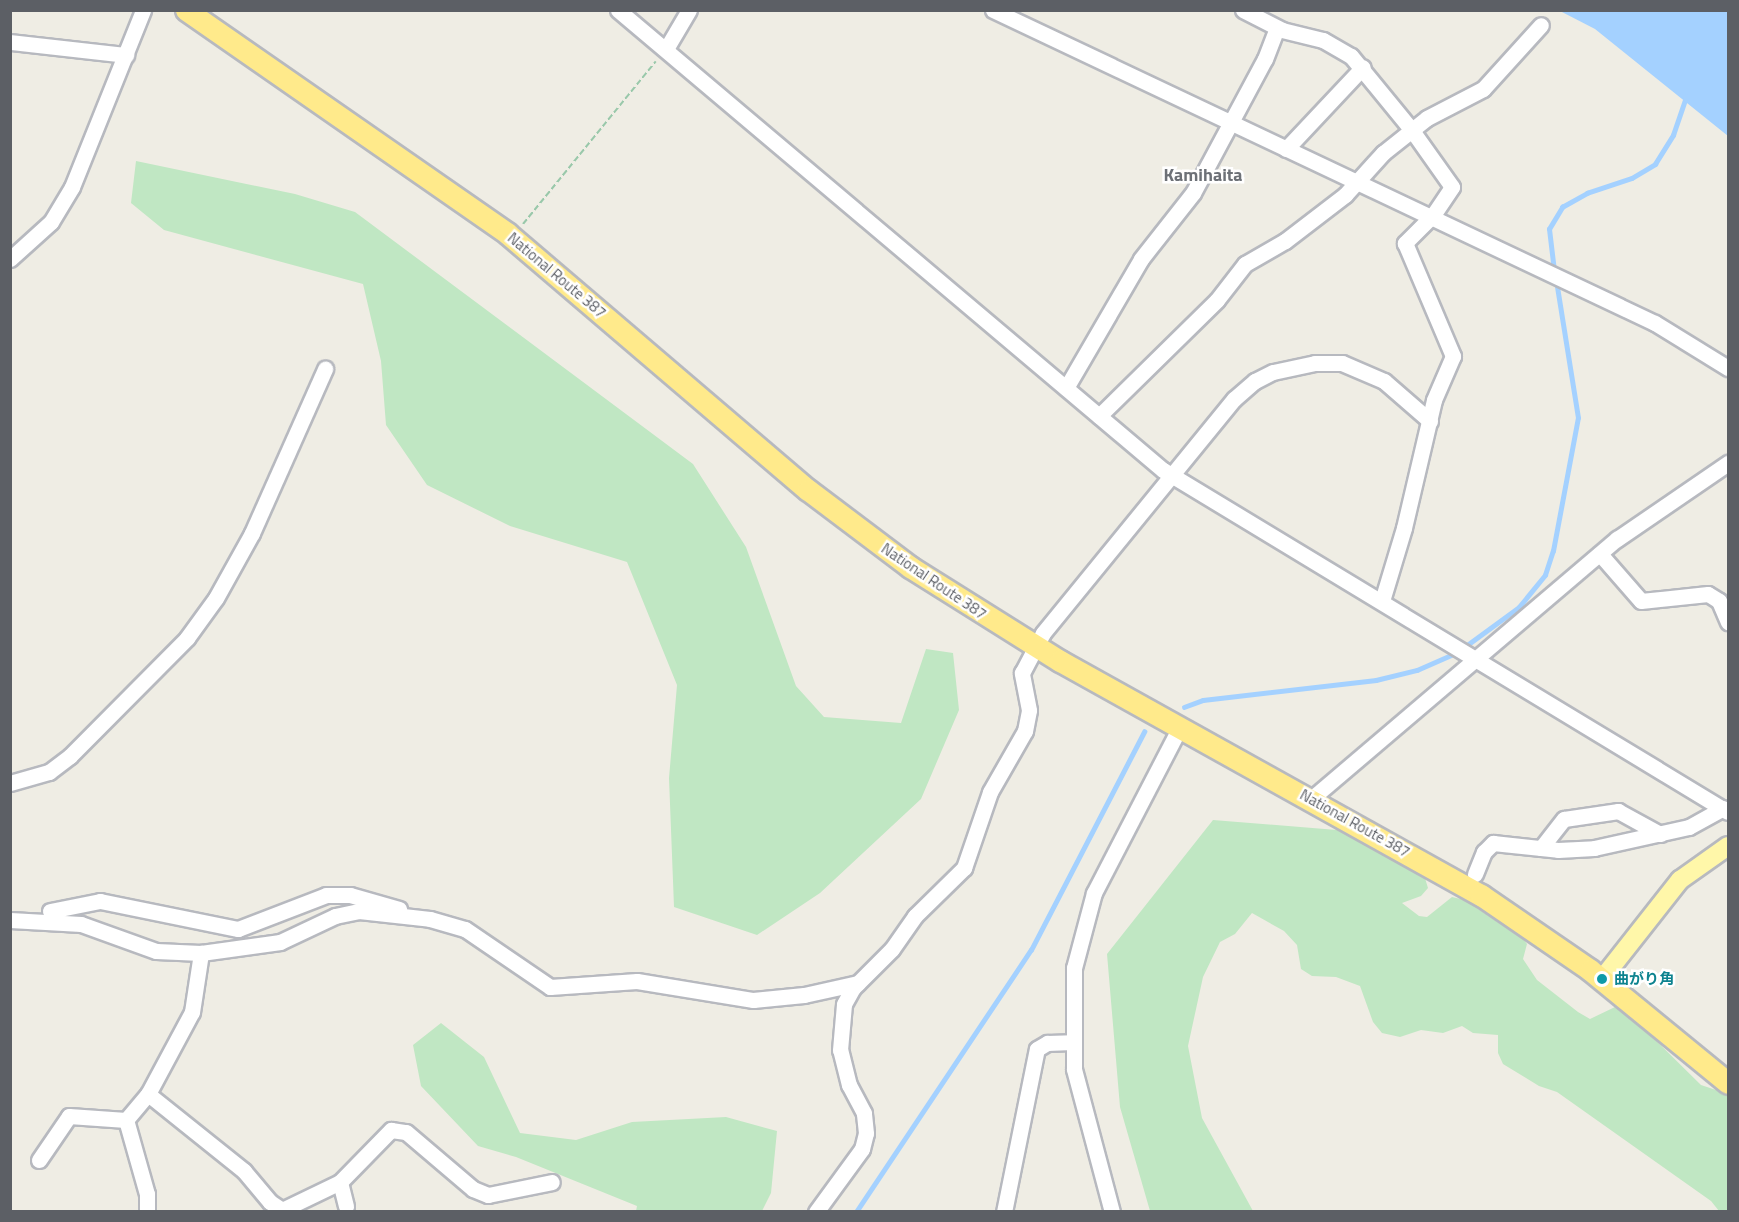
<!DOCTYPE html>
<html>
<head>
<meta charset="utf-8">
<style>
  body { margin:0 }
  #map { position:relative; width:1739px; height:1222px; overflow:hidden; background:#efede4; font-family:"Titillium Web","Noto Sans JP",sans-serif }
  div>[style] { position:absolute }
  .green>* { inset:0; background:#c0e7c3 }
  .water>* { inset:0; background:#a4d1ff }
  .stream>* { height:4.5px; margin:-2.25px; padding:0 2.25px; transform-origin:2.25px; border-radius:2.25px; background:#a4d1ff }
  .path>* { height:2px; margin-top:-1px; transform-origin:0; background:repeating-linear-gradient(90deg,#99c8aa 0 6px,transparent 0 9px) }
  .roads { filter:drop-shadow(2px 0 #b7b9bf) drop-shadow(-2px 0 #b7b9bf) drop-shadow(0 2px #b7b9bf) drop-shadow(0 -2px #b7b9bf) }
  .minor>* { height:15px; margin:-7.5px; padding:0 7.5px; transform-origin:7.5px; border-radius:7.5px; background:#fff }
  .major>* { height:18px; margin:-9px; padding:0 9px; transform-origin:9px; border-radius:9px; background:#fff7a9 }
  .highway>* { height:21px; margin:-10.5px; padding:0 10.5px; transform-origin:10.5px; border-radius:10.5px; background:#ffea8b }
  .dots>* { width:16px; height:16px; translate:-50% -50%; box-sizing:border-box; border:3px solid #fff; border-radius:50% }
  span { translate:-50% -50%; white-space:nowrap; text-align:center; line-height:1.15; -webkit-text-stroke:5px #fff; paint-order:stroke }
  .street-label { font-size:15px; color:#5c5f65 }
  .culture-label { font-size:15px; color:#0d838f; font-weight:700 }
  .left { translate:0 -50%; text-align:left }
  .quarter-label { font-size:18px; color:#6d7177; font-weight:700 }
  .frame { position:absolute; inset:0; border:12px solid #5c5f65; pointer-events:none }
</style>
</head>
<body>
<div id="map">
  <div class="green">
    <i style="clip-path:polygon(136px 161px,295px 194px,355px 212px,693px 464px,746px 547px,796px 686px,824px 717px,901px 723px,926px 649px,953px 653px,959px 710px,921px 799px,820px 893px,757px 935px,674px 907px,669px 778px,677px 685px,627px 562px,510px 526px,427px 485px,386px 425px,381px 361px,363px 284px,164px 230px,131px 203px)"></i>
    <i style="clip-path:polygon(1213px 820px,1361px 832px,1424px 875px,1428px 888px,1421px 896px,1402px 903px,1419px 916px,1427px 917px,1452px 897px,1465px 900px,1524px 940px,1527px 944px,1523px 959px,1537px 980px,1578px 1012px,1590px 1019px,1615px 1007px,1628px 1013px,1701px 1085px,1728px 1094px,1728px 1211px,1719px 1211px,1711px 1201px,1557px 1092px,1539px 1086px,1503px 1064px,1498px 1053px,1498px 1035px,1473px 1033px,1462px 1026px,1443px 1033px,1421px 1030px,1400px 1037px,1382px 1033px,1373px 1022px,1360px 986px,1336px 977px,1312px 976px,1301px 969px,1297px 945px,1284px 931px,1252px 913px,1235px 934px,1220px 942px,1203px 977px,1188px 1046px,1202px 1118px,1253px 1211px,1150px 1211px,1120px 1107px,1107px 954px)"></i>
    <i style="clip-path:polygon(441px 1023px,484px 1057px,520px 1133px,576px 1140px,632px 1122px,726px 1117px,777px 1131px,771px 1193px,762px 1211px,636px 1211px,637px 1206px,516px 1157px,478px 1146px,421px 1086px,413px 1045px)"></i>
  </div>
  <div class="water">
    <i style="clip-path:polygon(1560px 11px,1728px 11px,1728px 136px,1595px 29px)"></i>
  </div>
  <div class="stream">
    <i style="left:1554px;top:271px;width:42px;rotate:-96.8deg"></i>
    <i style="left:1549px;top:229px;width:26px;rotate:-59deg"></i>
    <i style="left:1562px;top:207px;width:29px;rotate:-29deg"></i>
    <i style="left:1587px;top:193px;width:47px;rotate:-18.4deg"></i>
    <i style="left:1632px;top:178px;width:27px;rotate:-31deg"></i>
    <i style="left:1655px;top:164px;width:34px;rotate:-58deg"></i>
    <i style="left:1673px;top:135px;width:40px;rotate:-71.1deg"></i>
    <i style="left:1463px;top:648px;width:69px;rotate:-36.2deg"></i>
    <i style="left:1519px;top:607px;width:41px;rotate:-50.9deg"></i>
    <i style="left:1545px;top:575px;width:25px;rotate:-72deg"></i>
    <i style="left:1553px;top:551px;width:135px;rotate:-79.4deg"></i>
    <i style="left:1578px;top:418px;width:140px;rotate:-99.1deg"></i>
    <i style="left:1184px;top:707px;width:20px;rotate:-20deg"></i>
    <i style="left:1203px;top:700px;width:174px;rotate:-6.6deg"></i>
    <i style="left:1376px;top:680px;width:42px;rotate:-13.7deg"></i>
    <i style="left:1417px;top:670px;width:43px;rotate:-23.6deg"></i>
    <i style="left:856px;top:1212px;width:315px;rotate:-56.3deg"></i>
    <i style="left:1031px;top:950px;width:246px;rotate:-62.6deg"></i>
  </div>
  <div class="path">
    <i style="left:523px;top:224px;width:210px;rotate:-50.8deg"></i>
  </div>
  <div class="roads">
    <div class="minor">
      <i style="left:618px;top:10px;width:713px;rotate:40.17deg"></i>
      <i style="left:1163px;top:470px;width:660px;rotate:31.19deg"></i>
      <i style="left:993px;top:10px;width:732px;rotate:25.31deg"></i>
      <i style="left:1655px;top:323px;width:86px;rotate:31.7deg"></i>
      <i style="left:1243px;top:10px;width:44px;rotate:27.1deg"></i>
      <i style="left:1282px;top:30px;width:42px;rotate:13.7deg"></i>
      <i style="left:1323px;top:40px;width:32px;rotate:30deg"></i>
      <i style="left:1351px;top:56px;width:94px;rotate:50.6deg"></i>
      <i style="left:1411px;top:129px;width:71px;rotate:54.7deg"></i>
      <i style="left:1452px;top:187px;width:34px;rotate:124deg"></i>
      <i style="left:1433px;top:215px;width:40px;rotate:135deg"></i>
      <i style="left:1405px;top:243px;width:123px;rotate:67deg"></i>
      <i style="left:1453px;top:356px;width:48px;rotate:113.4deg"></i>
      <i style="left:1434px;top:400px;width:131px;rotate:103.2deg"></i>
      <i style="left:1404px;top:528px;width:76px;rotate:106.8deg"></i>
      <i style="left:10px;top:42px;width:117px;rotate:6.4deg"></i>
      <i style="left:666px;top:49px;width:45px;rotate:-59.5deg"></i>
      <i style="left:1286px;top:149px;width:112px;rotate:-46.8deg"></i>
      <i style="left:10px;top:259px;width:55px;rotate:-42.1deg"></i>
      <i style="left:51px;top:222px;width:41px;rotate:-59deg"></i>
      <i style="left:72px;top:187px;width:191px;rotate:-68.1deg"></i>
      <i style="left:1066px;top:388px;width:149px;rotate:-59.8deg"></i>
      <i style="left:1141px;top:259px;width:84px;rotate:-51.8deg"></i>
      <i style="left:1193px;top:193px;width:152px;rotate:-61.8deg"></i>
      <i style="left:1265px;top:59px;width:33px;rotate:-69deg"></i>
      <i style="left:1099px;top:416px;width:165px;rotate:-44.5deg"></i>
      <i style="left:1217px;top:300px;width:46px;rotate:-52.1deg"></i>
      <i style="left:1245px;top:264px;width:46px;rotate:-29.9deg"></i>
      <i style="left:1285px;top:241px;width:76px;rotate:-37.5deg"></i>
      <i style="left:1345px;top:195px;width:57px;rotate:-47.9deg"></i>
      <i style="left:1383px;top:153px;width:56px;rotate:-38.5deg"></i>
      <i style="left:1427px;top:118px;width:63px;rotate:-27.4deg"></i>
      <i style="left:1483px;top:89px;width:86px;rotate:-47.8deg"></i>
      <i style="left:1600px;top:554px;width:62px;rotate:48.9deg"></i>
      <i style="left:1641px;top:601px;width:67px;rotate:-6deg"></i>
      <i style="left:1708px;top:594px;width:13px;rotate:32deg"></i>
      <i style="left:1719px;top:601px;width:23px;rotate:67deg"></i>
      <i style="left:10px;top:783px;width:41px;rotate:-15.8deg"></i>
      <i style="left:49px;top:772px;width:26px;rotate:-37deg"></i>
      <i style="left:70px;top:756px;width:166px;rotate:-45.2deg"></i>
      <i style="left:187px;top:638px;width:49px;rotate:-54.1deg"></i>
      <i style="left:216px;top:598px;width:74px;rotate:-61deg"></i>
      <i style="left:252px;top:533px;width:180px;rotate:-66deg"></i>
      <i style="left:1311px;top:799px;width:402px;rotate:-40.4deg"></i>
      <i style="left:1617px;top:539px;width:135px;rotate:-34.4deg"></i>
      <i style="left:1541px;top:848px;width:37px;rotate:-52deg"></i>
      <i style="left:1564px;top:819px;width:55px;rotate:-8.4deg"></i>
      <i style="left:1618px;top:811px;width:48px;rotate:28.7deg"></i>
      <i style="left:1475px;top:874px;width:24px;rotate:-68deg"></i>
      <i style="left:1484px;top:852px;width:13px;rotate:-45deg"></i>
      <i style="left:1493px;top:843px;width:65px;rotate:6.1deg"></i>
      <i style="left:1558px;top:850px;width:36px;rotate:-3deg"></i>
      <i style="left:1594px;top:848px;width:97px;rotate:-12.5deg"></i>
      <i style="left:1689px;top:827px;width:39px;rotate:-29deg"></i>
      <i style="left:50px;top:911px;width:51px;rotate:-11.3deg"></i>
      <i style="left:100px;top:901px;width:141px;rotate:11.5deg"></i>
      <i style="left:238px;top:929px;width:94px;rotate:-21.1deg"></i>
      <i style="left:326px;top:895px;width:24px"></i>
      <i style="left:350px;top:895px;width:51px;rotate:15.9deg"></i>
      <i style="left:10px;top:920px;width:71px;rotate:3.2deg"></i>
      <i style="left:81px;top:924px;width:80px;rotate:19.8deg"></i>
      <i style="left:156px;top:951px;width:45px;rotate:2.5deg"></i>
      <i style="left:148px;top:1094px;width:123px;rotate:38.7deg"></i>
      <i style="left:244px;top:1171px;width:40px;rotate:50deg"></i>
      <i style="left:270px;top:1202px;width:14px;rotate:34deg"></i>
      <i style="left:282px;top:1210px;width:64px;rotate:-25.8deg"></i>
      <i style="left:340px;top:1182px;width:73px;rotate:-45.6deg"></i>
      <i style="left:391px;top:1130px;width:15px;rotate:8deg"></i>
      <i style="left:406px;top:1132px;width:88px;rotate:40.4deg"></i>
      <i style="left:473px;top:1189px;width:16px;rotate:22deg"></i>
      <i style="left:488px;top:1195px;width:65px;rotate:-11.5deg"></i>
      <i style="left:39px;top:1160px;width:53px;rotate:-55.7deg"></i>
      <i style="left:69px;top:1116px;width:57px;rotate:4deg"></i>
      <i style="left:340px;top:1182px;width:25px;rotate:76deg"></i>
      <i style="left:147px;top:1212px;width:18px;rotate:-90deg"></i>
      <i style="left:147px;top:1194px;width:77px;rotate:-105.8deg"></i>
      <i style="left:126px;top:1120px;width:34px;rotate:-50deg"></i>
      <i style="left:148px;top:1094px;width:93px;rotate:-61.8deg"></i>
      <i style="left:192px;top:1012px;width:60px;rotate:-81.3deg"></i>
      <i style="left:201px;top:953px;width:80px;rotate:-7.9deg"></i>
      <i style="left:280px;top:942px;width:61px;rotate:-25.3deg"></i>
      <i style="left:335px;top:916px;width:25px;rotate:-12deg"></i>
      <i style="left:359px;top:911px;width:71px;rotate:6.4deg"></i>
      <i style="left:430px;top:919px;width:36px;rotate:16deg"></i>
      <i style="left:465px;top:929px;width:103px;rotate:34.3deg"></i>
      <i style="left:550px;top:987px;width:87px;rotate:-3.9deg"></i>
      <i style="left:637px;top:981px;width:118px;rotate:9.3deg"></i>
      <i style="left:753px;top:1000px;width:51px;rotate:-5.6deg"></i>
      <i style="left:804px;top:995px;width:55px;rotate:-12.5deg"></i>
      <i style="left:816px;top:1212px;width:78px;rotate:-53.9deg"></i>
      <i style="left:862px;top:1149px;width:16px;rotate:-76deg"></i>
      <i style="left:866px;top:1133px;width:20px;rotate:-96deg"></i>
      <i style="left:864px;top:1113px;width:32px;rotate:-118deg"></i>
      <i style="left:849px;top:1085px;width:36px;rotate:-104deg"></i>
      <i style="left:840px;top:1050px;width:46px;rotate:-85deg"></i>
      <i style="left:844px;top:1004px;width:18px;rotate:-61deg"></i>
      <i style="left:853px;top:988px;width:55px;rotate:-45deg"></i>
      <i style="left:892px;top:949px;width:40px;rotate:-55.1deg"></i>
      <i style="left:915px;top:916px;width:69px;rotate:-44.4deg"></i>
      <i style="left:964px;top:868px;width:80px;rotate:-71.1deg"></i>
      <i style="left:990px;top:792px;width:70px;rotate:-60.2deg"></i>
      <i style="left:1025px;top:731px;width:21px;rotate:-79deg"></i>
      <i style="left:1029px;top:710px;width:38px;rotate:-101deg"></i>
      <i style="left:1022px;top:673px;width:45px;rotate:-62.3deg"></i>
      <i style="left:1043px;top:633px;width:302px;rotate:-50.8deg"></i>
      <i style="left:1234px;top:399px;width:28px;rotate:-41deg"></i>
      <i style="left:1255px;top:381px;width:20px;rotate:-27deg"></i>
      <i style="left:1273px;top:372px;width:43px;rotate:-12.1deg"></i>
      <i style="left:1315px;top:363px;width:27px"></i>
      <i style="left:1342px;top:363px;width:46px;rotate:23.2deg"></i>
      <i style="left:1384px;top:381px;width:61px;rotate:41deg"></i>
      <i style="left:1004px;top:1212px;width:166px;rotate:-78.6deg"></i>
      <i style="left:1037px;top:1049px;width:12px;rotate:-31deg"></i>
      <i style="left:1047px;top:1043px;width:25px;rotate:-2deg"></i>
      <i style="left:1112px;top:1212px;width:148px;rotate:-104.9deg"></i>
      <i style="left:1074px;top:1069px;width:101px;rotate:-90deg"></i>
      <i style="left:1074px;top:968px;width:78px;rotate:-75.1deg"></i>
      <i style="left:1094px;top:893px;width:187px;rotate:-62.6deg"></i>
    </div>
    <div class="major">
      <i style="left:1602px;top:979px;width:126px;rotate:-51.8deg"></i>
      <i style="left:1680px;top:880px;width:59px;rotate:-35.3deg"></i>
    </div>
    <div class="highway">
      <i style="left:186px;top:10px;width:392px;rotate:34.8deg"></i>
      <i style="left:508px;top:234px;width:394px;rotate:40.5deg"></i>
      <i style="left:808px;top:490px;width:128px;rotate:37deg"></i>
      <i style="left:910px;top:567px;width:177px;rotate:32.1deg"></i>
      <i style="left:1060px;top:661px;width:482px;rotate:29.1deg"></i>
      <i style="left:1481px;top:895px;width:132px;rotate:34.5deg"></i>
      <i style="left:1590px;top:970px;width:178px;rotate:39.3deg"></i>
    </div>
  </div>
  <div class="dots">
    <i style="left:1602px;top:979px;background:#0f9aa8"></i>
  </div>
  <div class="street-label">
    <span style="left:557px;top:275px;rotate:40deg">National Route 387</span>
    <span style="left:934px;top:581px;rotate:34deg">National Route 387</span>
    <span style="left:1355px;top:823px;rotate:29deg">National Route 387</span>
  </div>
  <div class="culture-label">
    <span class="left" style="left:1614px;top:979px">曲がり角</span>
  </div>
  <div class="quarter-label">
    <span style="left:1203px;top:175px">Kamihaita</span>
  </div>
  <div class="frame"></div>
</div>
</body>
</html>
